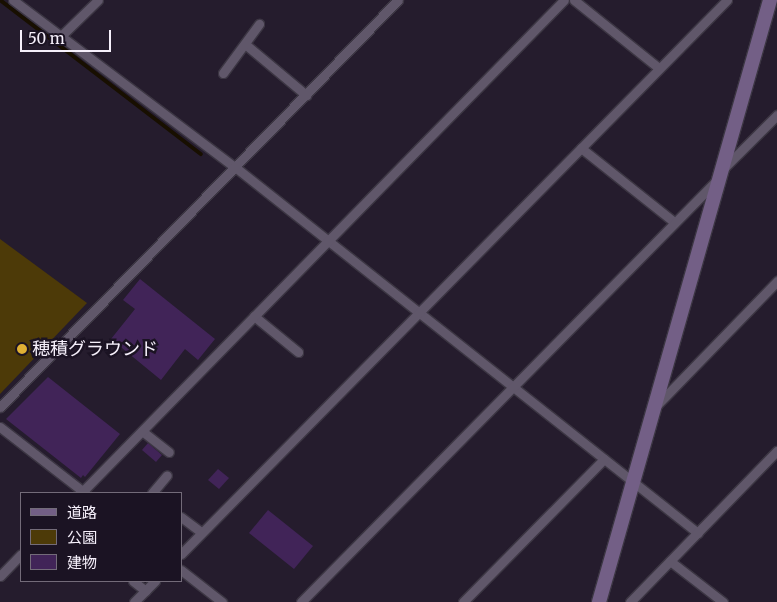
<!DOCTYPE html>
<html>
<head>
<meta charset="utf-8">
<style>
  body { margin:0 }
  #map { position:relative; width:777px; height:602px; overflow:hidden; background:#251c2d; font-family:Merriweather,"Noto Sans JP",serif }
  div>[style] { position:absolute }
  .green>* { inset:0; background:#4d3a08 }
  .stream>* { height:4px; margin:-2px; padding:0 2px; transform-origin:2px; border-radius:2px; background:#180f00 }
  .building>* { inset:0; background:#412458 }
  .roads { filter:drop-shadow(1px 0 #3c3643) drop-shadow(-1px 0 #3c3643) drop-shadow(0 1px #3c3643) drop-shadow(0 -1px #3c3643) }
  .street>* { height:9px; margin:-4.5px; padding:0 4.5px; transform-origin:4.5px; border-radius:4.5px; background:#60576a }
  .secondary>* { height:14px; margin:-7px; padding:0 7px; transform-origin:7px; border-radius:7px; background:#735f86 }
  .dots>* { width:14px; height:14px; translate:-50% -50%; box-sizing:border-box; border:2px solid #1b1323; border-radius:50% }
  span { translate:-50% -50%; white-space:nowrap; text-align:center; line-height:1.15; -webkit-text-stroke:5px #1b1323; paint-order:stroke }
  .poi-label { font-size:18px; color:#f6f0fb }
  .left { translate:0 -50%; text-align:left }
  .legend { position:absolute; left:20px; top:492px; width:162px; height:90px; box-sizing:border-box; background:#1b1323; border:1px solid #736b79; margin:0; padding:6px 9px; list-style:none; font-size:15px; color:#f6f0fb }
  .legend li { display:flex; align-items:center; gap:10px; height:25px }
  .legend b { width:25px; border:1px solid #736b79 }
  .scale { position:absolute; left:20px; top:30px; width:91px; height:22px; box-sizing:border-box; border:2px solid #f6f0fb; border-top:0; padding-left:6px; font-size:15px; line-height:18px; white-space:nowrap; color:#f6f0fb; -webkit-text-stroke:4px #1b1323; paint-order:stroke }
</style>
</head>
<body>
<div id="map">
  <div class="green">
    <i style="clip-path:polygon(0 239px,87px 303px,0 394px)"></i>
  </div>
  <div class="stream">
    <i style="left:0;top:0;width:253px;rotate:37.5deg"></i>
  </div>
  <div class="building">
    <i style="clip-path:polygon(140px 279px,215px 339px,198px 360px,185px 349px,161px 380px,111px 339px,135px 309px,123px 300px)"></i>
    <i style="clip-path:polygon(48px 377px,120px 434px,85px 477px,83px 475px,81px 478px,6px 419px)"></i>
    <i style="clip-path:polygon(148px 443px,162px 455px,156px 462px,142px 450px)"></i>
    <i style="clip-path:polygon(218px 469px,229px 478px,219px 489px,208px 480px)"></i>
    <i style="clip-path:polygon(268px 510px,313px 546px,294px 569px,249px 533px)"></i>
  </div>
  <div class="roads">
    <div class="street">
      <i style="left:13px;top:0;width:278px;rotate:37deg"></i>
      <i style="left:235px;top:167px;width:590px;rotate:38.33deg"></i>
      <i style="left:574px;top:0;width:109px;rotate:38.7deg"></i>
      <i style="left:62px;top:35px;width:50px;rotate:-44.2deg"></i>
      <i style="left:245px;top:44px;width:80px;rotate:39.9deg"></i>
      <i style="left:223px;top:73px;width:61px;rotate:-53.7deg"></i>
      <i style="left:581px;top:148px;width:119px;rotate:38.5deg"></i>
      <i style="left:724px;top:168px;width:75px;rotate:-45deg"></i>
      <i style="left:254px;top:316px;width:57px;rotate:39.3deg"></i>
      <i style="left:657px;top:405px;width:173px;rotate:-45.9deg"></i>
      <i style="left:0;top:407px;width:569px;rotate:-45.64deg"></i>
      <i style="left:0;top:427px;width:108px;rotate:37.8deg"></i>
      <i style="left:142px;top:431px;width:34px;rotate:38deg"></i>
      <i style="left:81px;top:493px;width:690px;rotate:-45.59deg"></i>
      <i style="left:152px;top:493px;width:23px;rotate:-50deg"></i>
      <i style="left:181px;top:517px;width:26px;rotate:37deg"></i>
      <i style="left:181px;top:554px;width:778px;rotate:-45.42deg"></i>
      <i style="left:670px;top:561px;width:67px;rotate:37.7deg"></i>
      <i style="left:181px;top:570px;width:52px;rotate:38deg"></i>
      <i style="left:0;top:576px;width:30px;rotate:-46deg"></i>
      <i style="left:133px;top:581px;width:16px;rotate:38deg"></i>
      <i style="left:134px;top:602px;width:30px;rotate:-45deg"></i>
      <i style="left:301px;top:602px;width:594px;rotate:-45.41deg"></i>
      <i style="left:463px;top:602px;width:201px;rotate:-45.4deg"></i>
      <i style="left:630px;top:602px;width:211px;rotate:-45.8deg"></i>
    </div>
    <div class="secondary">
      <i style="left:599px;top:602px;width:626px;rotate:-74.14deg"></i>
    </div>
  </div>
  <div class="dots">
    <i style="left:22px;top:349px;background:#e0b034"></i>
  </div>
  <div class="poi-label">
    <span class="left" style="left:32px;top:349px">穂積グラウンド</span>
  </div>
  <ul class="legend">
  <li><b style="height:6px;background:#735f86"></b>道路</li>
  <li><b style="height:14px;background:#4d3a08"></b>公園</li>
  <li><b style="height:14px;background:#412458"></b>建物</li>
  </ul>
  <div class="scale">50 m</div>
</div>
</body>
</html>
